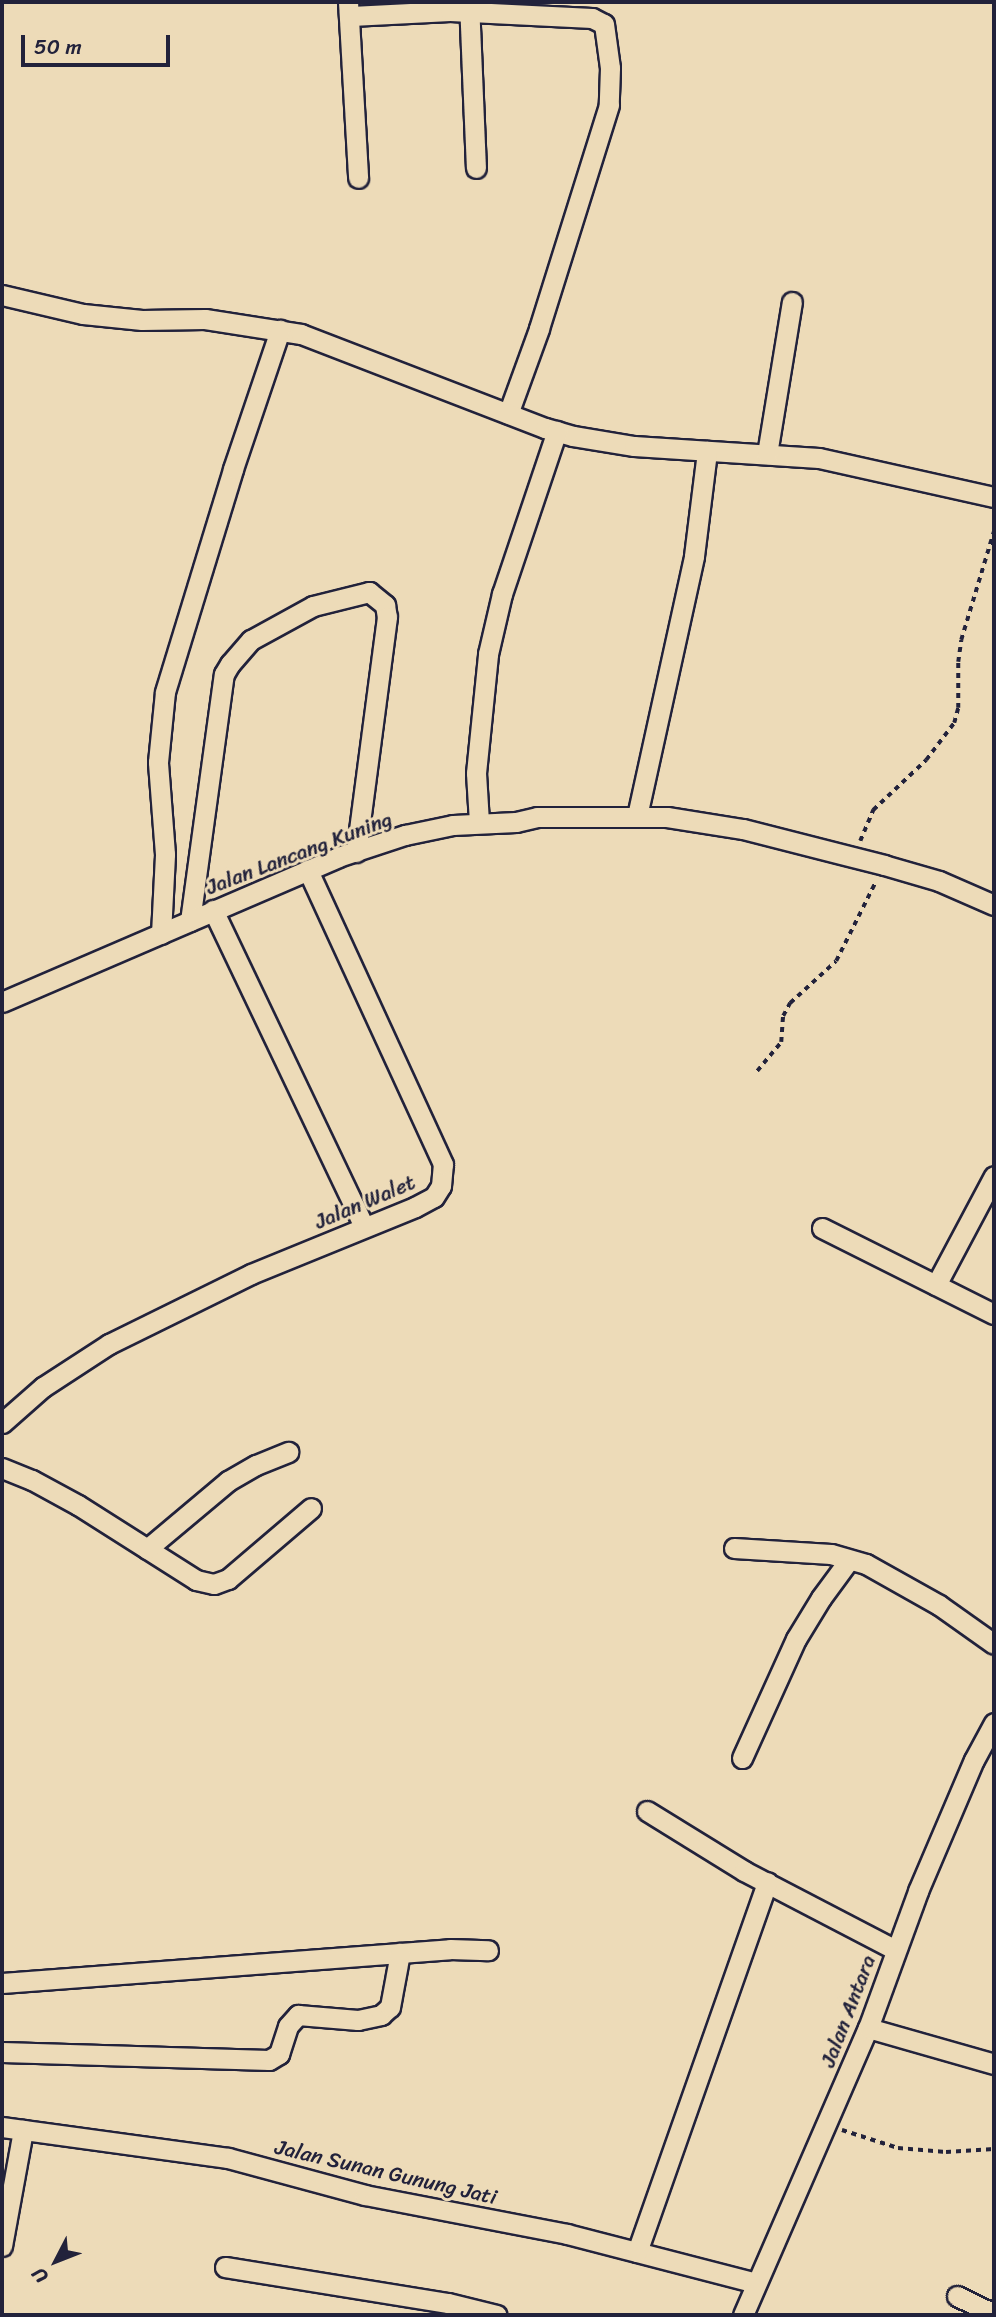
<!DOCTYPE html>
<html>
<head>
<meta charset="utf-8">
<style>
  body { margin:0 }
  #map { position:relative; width:996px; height:2317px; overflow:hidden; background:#eddbb8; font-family:Sriracha,sans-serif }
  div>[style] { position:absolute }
  .path>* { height:3.5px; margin-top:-1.75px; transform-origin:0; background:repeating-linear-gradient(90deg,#22223b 0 5px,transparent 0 10px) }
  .roads { filter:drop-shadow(2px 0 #22223b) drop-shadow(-2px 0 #22223b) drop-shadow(0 2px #22223b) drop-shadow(0 -2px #22223b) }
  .minor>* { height:19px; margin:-9.5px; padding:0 9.5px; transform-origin:9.5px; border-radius:9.5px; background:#eddbb8 }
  span { translate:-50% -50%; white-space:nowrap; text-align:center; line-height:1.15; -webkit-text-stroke:6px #eddbb8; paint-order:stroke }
  .street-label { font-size:21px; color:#22223b }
  .frame { position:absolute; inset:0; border:4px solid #22223b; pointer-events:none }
  .north { position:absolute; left:21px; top:2226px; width:70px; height:70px; -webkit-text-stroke:5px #eddbb8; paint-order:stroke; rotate:228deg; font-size:19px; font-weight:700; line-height:28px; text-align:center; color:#22223b }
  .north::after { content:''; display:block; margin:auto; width:24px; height:32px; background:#22223b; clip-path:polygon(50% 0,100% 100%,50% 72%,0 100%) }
  .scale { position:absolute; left:21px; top:35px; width:149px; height:32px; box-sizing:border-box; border:4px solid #22223b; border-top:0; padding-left:9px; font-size:21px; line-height:24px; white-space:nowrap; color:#22223b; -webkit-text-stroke:5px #eddbb8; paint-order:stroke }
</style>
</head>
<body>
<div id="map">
  <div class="path">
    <i style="left:860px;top:841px;width:34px;rotate:-67deg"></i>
    <i style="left:873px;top:810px;width:73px;rotate:-43.3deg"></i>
    <i style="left:926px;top:760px;width:46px;rotate:-52.9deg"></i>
    <i style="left:954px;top:723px;width:16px;rotate:-75deg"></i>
    <i style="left:958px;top:708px;width:46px;rotate:-90deg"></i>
    <i style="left:958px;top:662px;width:22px;rotate:-82deg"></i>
    <i style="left:961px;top:640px;width:114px;rotate:-73.2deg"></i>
    <i style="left:757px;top:1071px;width:38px;rotate:-50deg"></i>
    <i style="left:781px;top:1042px;width:26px;rotate:-86deg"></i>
    <i style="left:783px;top:1016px;width:15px;rotate:-62deg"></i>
    <i style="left:790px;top:1003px;width:62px;rotate:-42.4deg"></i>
    <i style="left:836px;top:961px;width:87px;rotate:-63.4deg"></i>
    <i style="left:842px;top:2130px;width:59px;rotate:17.8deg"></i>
    <i style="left:898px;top:2148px;width:48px;rotate:4.8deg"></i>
    <i style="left:946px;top:2152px;width:48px;rotate:-3.6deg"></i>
  </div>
  <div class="roads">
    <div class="minor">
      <i style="left:348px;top:2px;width:176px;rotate:86.7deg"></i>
      <i style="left:469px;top:2px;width:166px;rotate:87.6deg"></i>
      <i style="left:351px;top:16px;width:99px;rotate:-2.9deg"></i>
      <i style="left:450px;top:11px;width:142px;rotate:2.8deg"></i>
      <i style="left:592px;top:18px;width:13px;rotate:27deg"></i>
      <i style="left:604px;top:24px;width:44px;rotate:82.2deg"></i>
      <i style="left:610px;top:68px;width:37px;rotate:92deg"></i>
      <i style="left:609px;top:105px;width:235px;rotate:107.4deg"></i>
      <i style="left:539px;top:329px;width:90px;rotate:110deg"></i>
      <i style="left:2px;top:295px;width:83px;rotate:13.2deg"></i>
      <i style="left:83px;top:314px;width:59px;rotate:5.8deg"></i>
      <i style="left:142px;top:320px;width:63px;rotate:-0.9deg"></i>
      <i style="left:205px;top:319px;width:97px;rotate:8.9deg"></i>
      <i style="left:301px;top:334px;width:261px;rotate:21.1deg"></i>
      <i style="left:545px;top:428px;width:29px;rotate:16deg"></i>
      <i style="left:573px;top:436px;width:62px;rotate:9.3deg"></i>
      <i style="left:634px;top:446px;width:185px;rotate:3.7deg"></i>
      <i style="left:819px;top:458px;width:179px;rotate:12.6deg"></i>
      <i style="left:767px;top:454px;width:154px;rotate:-80.7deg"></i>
      <i style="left:637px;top:816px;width:266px;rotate:-77.6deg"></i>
      <i style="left:694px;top:556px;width:106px;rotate:-82.9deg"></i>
      <i style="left:479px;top:822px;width:49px;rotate:-93.5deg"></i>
      <i style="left:476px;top:773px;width:120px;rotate:-84.2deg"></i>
      <i style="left:488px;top:654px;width:62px;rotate:-76.9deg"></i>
      <i style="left:502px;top:594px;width:172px;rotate:-71.4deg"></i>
      <i style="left:213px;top:910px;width:351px;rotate:64.5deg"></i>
      <i style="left:190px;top:921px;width:249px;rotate:-82.2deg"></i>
      <i style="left:224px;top:674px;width:12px;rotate:-59deg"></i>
      <i style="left:230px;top:664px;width:32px;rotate:-49deg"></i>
      <i style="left:251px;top:640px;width:71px;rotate:-28.7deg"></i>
      <i style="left:313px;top:606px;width:58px;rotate:-14deg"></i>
      <i style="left:369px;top:592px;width:21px;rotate:39deg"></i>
      <i style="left:385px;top:605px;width:12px;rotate:81deg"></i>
      <i style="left:387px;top:617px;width:237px;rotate:97.5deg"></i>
      <i style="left:161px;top:934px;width:80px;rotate:-87.1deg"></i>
      <i style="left:165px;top:854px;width:92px;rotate:-94.4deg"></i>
      <i style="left:158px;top:762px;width:70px;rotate:-84.3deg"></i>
      <i style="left:165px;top:692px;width:233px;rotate:-73deg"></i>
      <i style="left:233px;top:469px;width:147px;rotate:-71.3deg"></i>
      <i style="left:2px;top:1002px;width:366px;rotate:-23.3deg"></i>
      <i style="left:338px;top:857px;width:71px;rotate:-18.2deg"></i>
      <i style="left:405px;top:835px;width:49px;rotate:-11.8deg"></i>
      <i style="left:453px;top:825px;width:63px;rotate:-2.7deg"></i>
      <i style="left:516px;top:822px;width:22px;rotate:-13deg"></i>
      <i style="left:537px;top:817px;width:130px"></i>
      <i style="left:667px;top:817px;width:77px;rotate:9deg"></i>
      <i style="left:743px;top:829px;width:146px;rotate:14.3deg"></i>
      <i style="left:884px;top:865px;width:57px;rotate:16.2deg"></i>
      <i style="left:939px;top:881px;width:60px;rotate:23.6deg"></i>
      <i style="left:822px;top:1228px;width:192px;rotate:26.6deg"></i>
      <i style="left:936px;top:1285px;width:123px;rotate:-62deg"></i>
      <i style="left:2px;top:1423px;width:55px;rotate:-41.3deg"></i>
      <i style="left:43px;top:1387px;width:79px;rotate:-33.1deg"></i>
      <i style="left:109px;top:1344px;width:158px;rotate:-26.2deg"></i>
      <i style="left:251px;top:1274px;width:177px;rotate:-22.2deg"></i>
      <i style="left:415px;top:1207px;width:21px;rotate:-28deg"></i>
      <i style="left:434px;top:1197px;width:13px;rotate:-58deg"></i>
      <i style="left:441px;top:1186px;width:22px;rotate:-85deg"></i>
      <i style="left:443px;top:1164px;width:324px;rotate:-114.7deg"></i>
      <i style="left:2px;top:1468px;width:32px;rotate:22deg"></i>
      <i style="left:32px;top:1480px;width:52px;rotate:28.5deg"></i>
      <i style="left:78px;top:1505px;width:140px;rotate:32.4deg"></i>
      <i style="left:196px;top:1580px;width:18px;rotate:13deg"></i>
      <i style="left:214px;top:1584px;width:15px;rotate:-20deg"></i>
      <i style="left:228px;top:1579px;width:109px;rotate:-40.5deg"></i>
      <i style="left:734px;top:1548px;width:97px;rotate:3.5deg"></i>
      <i style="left:831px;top:1554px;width:36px;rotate:16deg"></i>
      <i style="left:866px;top:1564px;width:84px;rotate:29.3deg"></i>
      <i style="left:939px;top:1605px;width:67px;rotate:35.3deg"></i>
      <i style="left:147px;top:1549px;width:106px;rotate:-40deg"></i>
      <i style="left:228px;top:1481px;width:32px;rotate:-30deg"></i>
      <i style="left:256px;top:1465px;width:35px;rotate:-22deg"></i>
      <i style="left:742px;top:1758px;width:131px;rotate:-65.6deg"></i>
      <i style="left:796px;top:1639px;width:48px;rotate:-58.6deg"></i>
      <i style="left:821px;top:1598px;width:47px;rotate:-53.6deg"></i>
      <i style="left:647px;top:1811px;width:114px;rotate:31.7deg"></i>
      <i style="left:744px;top:1871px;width:171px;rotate:27.5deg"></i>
      <i style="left:2px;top:1983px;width:449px;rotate:-4.3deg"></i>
      <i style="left:450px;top:1949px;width:38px;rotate:2deg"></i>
      <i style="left:868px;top:2028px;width:131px;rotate:15.9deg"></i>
      <i style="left:2px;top:2052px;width:267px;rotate:1.7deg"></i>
      <i style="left:269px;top:2060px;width:12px;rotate:-31deg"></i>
      <i style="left:279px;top:2054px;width:29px;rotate:-72deg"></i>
      <i style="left:288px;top:2026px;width:15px;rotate:-48deg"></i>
      <i style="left:298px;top:2015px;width:60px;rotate:4.8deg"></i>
      <i style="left:358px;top:2020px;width:24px;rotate:-12deg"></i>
      <i style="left:381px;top:2015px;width:12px;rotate:-42deg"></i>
      <i style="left:390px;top:2007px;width:55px;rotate:-79.5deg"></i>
      <i style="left:2px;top:2127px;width:228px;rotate:7.8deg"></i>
      <i style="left:228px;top:2158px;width:142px;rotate:15.1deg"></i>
      <i style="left:365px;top:2195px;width:206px;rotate:10.9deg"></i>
      <i style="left:567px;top:2234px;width:195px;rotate:14.5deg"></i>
      <i style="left:2px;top:2246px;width:118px;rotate:-79.7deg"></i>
      <i style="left:637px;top:2252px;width:392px;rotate:-70.6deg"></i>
      <i style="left:225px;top:2267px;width:226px;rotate:9.2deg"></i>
      <i style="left:448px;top:2303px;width:50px;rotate:13.8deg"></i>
      <i style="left:957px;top:2296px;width:41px;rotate:25.9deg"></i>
      <i style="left:743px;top:2315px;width:313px;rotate:-66.5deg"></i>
      <i style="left:868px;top:2028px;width:146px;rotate:-69.9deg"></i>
      <i style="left:918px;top:1891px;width:142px;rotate:-66.9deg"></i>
      <i style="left:974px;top:1760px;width:42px;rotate:-61.6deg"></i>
    </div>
  </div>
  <div class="street-label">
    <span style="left:299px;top:853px;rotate:-21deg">Jalan Lancang Kuning</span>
    <span style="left:365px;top:1202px;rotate:-23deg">Jalan Walet</span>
    <span style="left:848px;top:2011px;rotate:-69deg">Jalan Antara</span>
    <span style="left:386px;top:2172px;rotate:13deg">Jalan Sunan Gunung Jati</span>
  </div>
  <div class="frame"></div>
  <div class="north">U</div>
  <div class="scale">50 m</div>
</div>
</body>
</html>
